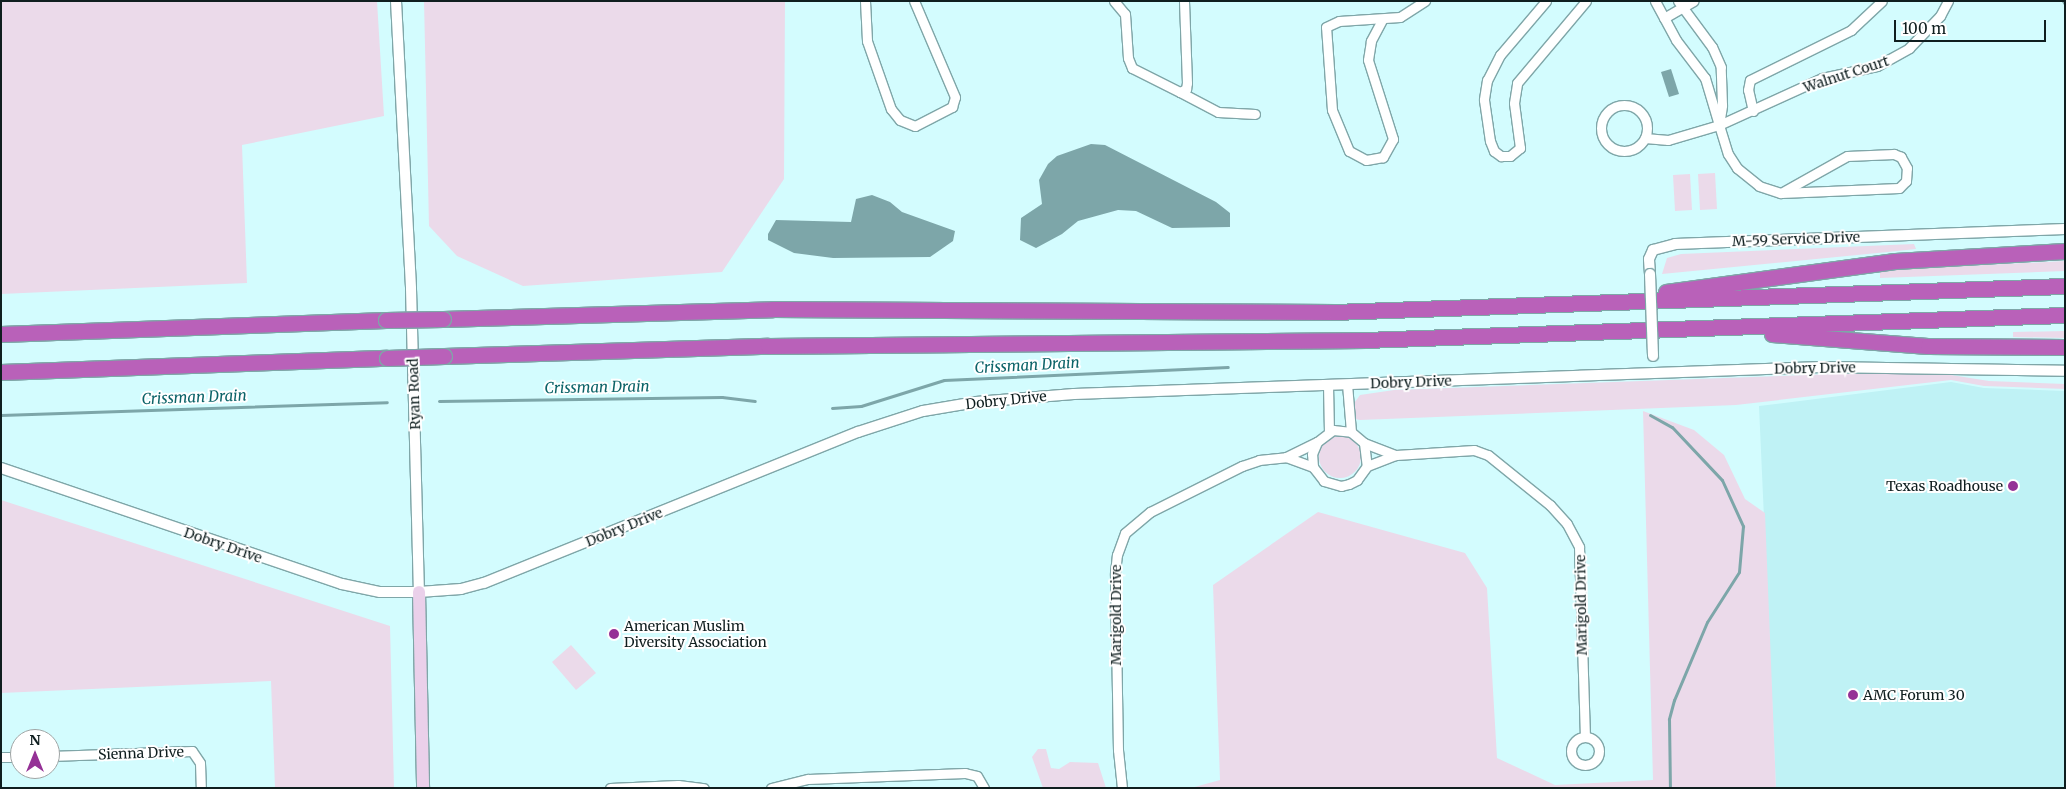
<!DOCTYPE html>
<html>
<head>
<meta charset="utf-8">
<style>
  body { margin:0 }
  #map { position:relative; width:2066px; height:789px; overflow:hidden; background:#d3fcfe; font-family:Merriweather,serif }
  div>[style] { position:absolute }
  .built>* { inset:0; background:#bff2f5 }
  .green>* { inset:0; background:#ebdaea }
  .round { border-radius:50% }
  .water>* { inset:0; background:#7da6a9 }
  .stream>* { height:3px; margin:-1.5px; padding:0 1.5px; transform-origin:1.5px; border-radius:1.5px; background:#7da6a9 }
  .roads { filter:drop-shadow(1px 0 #7fa6a8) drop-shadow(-1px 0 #7fa6a8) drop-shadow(0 1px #7fa6a8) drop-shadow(0 -1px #7fa6a8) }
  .minor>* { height:9px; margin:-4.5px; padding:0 4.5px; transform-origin:4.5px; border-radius:4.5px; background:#fff }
  .minor>.ring { margin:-4.5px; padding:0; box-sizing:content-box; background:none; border:9px solid #fff; border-radius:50% }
  .tertiary>* { height:10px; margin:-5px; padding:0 5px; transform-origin:5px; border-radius:5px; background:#fff }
  .secondary>* { height:12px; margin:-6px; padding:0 6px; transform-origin:6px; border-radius:6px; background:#ead0ea }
  .motorway>* { height:15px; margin:-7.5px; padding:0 7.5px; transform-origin:7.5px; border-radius:7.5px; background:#b961b9 }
  .bridges { filter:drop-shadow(1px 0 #7fa6a8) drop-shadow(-1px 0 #7fa6a8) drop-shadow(0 1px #7fa6a8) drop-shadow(0 -1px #7fa6a8) }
  .tertiary-bridge>* { height:10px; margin:-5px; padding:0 5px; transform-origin:5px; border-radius:5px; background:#fff }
  .motorway-bridge>* { height:15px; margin:-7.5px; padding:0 7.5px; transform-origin:7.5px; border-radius:7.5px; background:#b961b9 }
  .dots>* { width:14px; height:14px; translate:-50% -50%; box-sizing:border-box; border:2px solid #fff; border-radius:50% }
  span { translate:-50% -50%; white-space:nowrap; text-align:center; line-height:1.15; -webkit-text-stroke:4px #fff; paint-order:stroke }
  .street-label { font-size:14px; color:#0f1e1f }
  .poi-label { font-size:14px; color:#0f1e1f }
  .right { translate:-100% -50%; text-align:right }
  .left { translate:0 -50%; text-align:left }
  .water-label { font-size:15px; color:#0b6368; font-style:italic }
  .frame { position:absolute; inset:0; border:2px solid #0f1e1f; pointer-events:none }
  .north { position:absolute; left:10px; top:729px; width:50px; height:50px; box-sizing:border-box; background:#fff; border:1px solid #9fa5a5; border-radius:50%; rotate:0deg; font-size:14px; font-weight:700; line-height:20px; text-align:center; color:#0f1e1f }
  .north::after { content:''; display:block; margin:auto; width:18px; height:22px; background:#953196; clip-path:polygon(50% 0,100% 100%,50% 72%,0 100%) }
  .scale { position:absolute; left:1894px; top:20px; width:152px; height:22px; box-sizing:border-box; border:2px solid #0f1e1f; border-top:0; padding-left:6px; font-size:15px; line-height:18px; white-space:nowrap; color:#0f1e1f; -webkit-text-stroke:4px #fff; paint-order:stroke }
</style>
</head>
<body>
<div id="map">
  <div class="built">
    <i style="clip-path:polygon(1951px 382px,1984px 388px,2065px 391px,2065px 788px,1776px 788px,1759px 406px)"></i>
  </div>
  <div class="green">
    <i style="clip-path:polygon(1px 1px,377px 1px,384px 116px,242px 145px,247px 283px,1px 294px)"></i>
    <i style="clip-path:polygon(424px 1px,785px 1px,784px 179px,722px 272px,523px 286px,457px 256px,429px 226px)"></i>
    <i style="clip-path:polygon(1715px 173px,1717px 209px,1700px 210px,1698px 174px)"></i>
    <i style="clip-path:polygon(1690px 174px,1692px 210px,1675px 211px,1673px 175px)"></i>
    <i style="clip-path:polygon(1914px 244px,1916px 249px,1888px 252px,1662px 274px,1667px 258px,1681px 254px)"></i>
    <i style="clip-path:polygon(2065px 261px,2065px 271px,1880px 278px,1880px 272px,1905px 269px)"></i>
    <i style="clip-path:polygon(2065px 331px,2065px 338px,2013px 337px,2013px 332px)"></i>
    <i style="clip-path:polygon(1832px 374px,1945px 374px,1989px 381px,2065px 384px,2065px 389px,1984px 386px,1951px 380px,1736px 405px,1360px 420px,1355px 419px,1352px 406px,1360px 395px,1394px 390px)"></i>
    <i style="clip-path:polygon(1643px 411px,1694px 430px,1724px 455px,1745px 499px,1765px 513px,1776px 788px,1191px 788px,1220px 780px,1213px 585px,1318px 512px,1465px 553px,1487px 588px,1497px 758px,1555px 785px,1653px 780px)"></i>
    <i class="round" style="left:1319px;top:436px;width:42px;height:42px"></i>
    <i style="clip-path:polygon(1px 500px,390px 626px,394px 788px,275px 788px,271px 681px,1px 693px)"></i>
    <i style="clip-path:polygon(571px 645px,596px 673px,576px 690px,552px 662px)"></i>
    <i style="clip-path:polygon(1038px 749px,1046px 749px,1051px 768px,1059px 769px,1070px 762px,1098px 763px,1106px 788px,1043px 788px,1032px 757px)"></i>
  </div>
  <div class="water">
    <i style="clip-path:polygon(1671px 69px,1679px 94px,1669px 97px,1661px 72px)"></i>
    <i style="clip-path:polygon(1091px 144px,1105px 145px,1216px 202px,1230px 213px,1230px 227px,1172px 228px,1136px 211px,1118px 210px,1078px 221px,1062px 234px,1036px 248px,1020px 240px,1021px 218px,1042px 204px,1039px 180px,1048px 164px,1057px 156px)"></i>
    <i style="clip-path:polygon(872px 195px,890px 202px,902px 212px,955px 231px,953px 241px,930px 257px,833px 258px,794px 253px,768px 240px,768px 234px,776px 220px,851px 222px,856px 199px)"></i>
  </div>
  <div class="stream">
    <i style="left:2063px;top:1px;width:4px;rotate:56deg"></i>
    <i style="left:439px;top:401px;width:283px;rotate:-0.8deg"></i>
    <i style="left:722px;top:397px;width:33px;rotate:7deg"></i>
    <i style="left:832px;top:408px;width:29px;rotate:-4deg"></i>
    <i style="left:861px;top:406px;width:87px;rotate:-17.4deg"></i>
    <i style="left:944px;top:380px;width:284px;rotate:-2.6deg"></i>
    <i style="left:1px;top:415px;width:386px;rotate:-1.9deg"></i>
    <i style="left:1650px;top:415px;width:25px;rotate:29deg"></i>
    <i style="left:1672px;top:427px;width:73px;rotate:46.7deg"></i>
    <i style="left:1722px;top:480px;width:51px;rotate:65.5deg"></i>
    <i style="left:1743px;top:526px;width:46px;rotate:95deg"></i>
    <i style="left:1739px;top:572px;width:59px;rotate:122.6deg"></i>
    <i style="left:1707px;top:622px;width:85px;rotate:112.9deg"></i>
    <i style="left:1674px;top:700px;width:20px;rotate:105deg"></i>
    <i style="left:1669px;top:719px;width:69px;rotate:89.2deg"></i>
  </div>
  <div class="roads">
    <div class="minor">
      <i style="left:865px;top:1px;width:40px;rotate:87.1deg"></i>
      <i style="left:867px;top:41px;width:72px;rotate:70.6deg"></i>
      <i style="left:891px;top:109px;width:14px;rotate:51deg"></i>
      <i style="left:900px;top:120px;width:16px;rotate:22deg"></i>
      <i style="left:915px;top:126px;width:42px;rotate:-27.2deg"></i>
      <i style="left:952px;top:107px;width:10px;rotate:-73deg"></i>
      <i style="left:955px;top:97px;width:104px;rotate:-113.1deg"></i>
      <i style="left:1114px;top:1px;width:17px;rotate:50deg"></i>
      <i style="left:1125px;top:14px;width:44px;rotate:86.1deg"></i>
      <i style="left:1128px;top:58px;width:11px;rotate:68deg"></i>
      <i style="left:1132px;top:68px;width:54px;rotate:26.6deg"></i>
      <i style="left:1180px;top:92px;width:7px;rotate:-27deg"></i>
      <i style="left:1186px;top:89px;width:6px;rotate:-81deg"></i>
      <i style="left:1187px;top:83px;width:82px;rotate:-92.1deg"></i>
      <i style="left:1546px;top:1px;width:71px;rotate:130.4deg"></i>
      <i style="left:1500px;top:55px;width:28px;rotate:117deg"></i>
      <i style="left:1487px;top:80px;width:20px;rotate:99deg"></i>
      <i style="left:1484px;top:100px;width:41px;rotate:81.7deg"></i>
      <i style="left:1490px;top:141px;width:11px;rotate:68deg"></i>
      <i style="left:1494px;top:151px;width:9px;rotate:36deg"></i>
      <i style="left:1501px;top:156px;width:9px"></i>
      <i style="left:1510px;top:156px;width:13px;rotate:-39deg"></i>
      <i style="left:1520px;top:148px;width:45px;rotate:-97.6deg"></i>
      <i style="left:1514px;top:103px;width:20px;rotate:-81deg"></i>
      <i style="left:1517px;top:83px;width:107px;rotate:-49.9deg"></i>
      <i style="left:1655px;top:1px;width:44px;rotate:61.7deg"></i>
      <i style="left:1676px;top:40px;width:48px;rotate:52.7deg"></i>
      <i style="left:1705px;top:78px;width:49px;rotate:73.4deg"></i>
      <i style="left:1719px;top:125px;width:20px;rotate:-81deg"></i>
      <i style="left:1722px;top:105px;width:38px;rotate:-92deg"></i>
      <i style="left:1721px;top:67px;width:22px;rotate:-114deg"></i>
      <i style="left:1712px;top:47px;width:57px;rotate:-126.5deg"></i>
      <i style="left:1664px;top:18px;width:34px;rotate:-30deg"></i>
      <i style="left:1382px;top:20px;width:24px;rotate:118deg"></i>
      <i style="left:1371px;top:41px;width:19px;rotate:99deg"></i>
      <i style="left:1368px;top:60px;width:83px;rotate:72.4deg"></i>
      <i style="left:1393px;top:139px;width:21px;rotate:119deg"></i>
      <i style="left:1383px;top:157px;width:17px;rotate:170deg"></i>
      <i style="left:1366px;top:160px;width:19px;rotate:-152deg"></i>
      <i style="left:1349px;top:151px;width:44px;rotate:-112.5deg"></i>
      <i style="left:1332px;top:110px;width:83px;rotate:-94.1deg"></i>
      <i style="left:1326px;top:27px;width:14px;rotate:-25deg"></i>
      <i style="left:1339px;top:21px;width:61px;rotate:-3.8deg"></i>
      <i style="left:1400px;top:17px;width:30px;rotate:-33deg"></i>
      <i style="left:1180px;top:92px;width:43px;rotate:27.8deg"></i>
      <i style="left:1218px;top:112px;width:37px;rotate:3deg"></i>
      <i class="ring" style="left:1601px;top:105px;width:37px;height:37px"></i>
      <i style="left:1753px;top:111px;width:22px;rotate:-103deg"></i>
      <i style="left:1748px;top:90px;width:10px;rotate:-79deg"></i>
      <i style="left:1750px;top:80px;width:113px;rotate:-26.3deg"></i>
      <i style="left:1851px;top:30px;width:42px;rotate:-43.1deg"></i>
      <i style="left:1719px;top:125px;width:30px;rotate:73deg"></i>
      <i style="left:1728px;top:154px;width:17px;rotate:57deg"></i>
      <i style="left:1737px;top:168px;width:28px;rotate:39deg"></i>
      <i style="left:1759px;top:186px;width:23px;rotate:18deg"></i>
      <i style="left:1781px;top:193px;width:118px;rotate:-2.4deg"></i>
      <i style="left:1899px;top:188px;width:10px;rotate:-45deg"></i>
      <i style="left:1906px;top:181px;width:13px;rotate:-86deg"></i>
      <i style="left:1907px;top:168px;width:13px;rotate:-119deg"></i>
      <i style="left:1901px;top:157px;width:8px;rotate:-157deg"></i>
      <i style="left:1894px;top:154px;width:47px;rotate:177.6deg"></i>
      <i style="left:1847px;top:156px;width:76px;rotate:150.7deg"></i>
      <i style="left:1645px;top:138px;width:23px;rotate:5deg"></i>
      <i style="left:1668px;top:140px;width:53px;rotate:-16.4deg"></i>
      <i style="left:1719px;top:125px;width:113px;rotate:-24.5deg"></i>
      <i style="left:1822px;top:78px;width:56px;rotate:-12.3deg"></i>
      <i style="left:1877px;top:66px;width:37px;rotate:-29deg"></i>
      <i style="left:1909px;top:48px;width:45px;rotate:-45.9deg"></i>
      <i style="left:1940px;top:16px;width:17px;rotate:-62deg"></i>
      <i style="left:1347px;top:384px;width:48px;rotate:85.2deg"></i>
      <i style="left:1328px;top:385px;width:47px;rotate:88.8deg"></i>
      <i style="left:1364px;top:443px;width:23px;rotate:83deg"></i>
      <i style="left:1367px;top:466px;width:17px;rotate:126deg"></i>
      <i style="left:1357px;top:480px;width:9px;rotate:153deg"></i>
      <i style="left:1349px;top:484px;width:8px;rotate:166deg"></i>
      <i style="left:1341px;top:486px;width:18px;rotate:-164deg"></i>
      <i style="left:1324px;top:481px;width:18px;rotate:-128deg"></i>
      <i style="left:1313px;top:467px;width:13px;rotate:-94deg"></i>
      <i style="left:1312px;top:454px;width:13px;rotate:-67deg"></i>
      <i style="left:1317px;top:442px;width:20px;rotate:-37deg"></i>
      <i style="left:1333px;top:430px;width:18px;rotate:6deg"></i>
      <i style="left:1351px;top:432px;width:17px;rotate:40deg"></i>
      <i style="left:1364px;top:443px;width:34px;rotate:21deg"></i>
      <i style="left:1396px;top:455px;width:78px;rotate:-3.7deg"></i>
      <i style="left:1474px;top:450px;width:15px;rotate:20deg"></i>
      <i style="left:1488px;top:455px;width:80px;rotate:38.9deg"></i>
      <i style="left:1550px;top:505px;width:25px;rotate:48deg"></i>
      <i style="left:1567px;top:524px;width:26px;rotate:62deg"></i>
      <i style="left:1579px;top:547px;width:190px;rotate:88.2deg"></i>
      <i style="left:1286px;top:457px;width:29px;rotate:20deg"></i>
      <i style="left:1367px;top:466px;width:31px;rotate:-21deg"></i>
      <i class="ring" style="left:1571px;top:737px;width:19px;height:19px"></i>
      <i style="left:50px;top:756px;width:142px;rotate:-2deg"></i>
      <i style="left:192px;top:751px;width:14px;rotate:56deg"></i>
      <i style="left:200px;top:763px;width:25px;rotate:88deg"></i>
      <i style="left:1px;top:757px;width:19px"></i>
      <i style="left:610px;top:788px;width:68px;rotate:-2.5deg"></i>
      <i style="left:678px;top:785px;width:26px;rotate:7deg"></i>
      <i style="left:771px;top:788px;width:38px;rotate:-14deg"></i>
      <i style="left:808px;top:779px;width:157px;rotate:-2.2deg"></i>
      <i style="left:965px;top:773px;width:12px;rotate:14deg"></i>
      <i style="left:977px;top:776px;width:14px;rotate:60deg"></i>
      <i style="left:1122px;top:788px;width:38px;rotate:-96deg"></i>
      <i style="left:1118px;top:750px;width:177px;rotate:-91deg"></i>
      <i style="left:1115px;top:573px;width:18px;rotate:-84deg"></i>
      <i style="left:1117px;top:555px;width:23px;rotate:-70deg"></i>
      <i style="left:1125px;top:533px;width:33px;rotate:-40deg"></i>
      <i style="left:1150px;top:512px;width:103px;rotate:-26.6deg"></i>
      <i style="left:1242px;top:466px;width:18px;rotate:-19deg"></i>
      <i style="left:1259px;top:460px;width:27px;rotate:-6deg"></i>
      <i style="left:1286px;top:457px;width:34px;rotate:-26deg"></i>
    </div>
    <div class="tertiary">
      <i style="left:396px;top:1px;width:288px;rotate:87deg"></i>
      <i style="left:411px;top:289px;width:303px;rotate:88.5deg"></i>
      <i style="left:1650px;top:274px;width:15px;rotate:-94deg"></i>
      <i style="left:1649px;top:259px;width:10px;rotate:-66deg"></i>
      <i style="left:1653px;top:250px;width:23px;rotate:-15deg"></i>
      <i style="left:1675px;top:244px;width:390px;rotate:-2.2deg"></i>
      <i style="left:1px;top:468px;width:360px;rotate:18.8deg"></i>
      <i style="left:342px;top:584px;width:39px;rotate:12deg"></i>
      <i style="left:380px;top:592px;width:39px"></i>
      <i style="left:419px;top:592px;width:42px;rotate:-4.1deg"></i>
      <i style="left:461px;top:589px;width:24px;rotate:-15deg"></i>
      <i style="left:484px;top:583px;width:403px;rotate:-22deg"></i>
      <i style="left:858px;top:432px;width:68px;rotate:-17.9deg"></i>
      <i style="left:923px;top:411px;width:54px;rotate:-9.6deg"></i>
      <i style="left:976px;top:402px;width:98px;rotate:-4.7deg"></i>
      <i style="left:1074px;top:394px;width:748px;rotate:-2.07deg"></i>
      <i style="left:1822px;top:367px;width:243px;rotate:0.9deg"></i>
    </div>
    <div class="secondary">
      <i style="left:419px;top:592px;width:196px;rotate:88.8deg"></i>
    </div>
    <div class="motorway">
      <i style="left:1666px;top:292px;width:231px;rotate:-7.7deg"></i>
      <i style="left:1895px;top:261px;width:170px;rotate:-3.4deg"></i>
      <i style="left:443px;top:319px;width:330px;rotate:-1.7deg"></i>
      <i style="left:773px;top:309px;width:561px;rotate:0.31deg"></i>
      <i style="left:1334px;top:312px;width:731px;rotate:-2.04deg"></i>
      <i style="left:1px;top:334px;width:385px;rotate:-2.1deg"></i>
      <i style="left:1772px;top:334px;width:156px;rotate:4.4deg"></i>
      <i style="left:1928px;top:346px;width:137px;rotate:0.4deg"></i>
      <i style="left:444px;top:356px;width:324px;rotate:-1.8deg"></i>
      <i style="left:768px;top:346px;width:597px;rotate:-0.58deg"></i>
      <i style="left:1365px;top:340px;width:700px;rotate:-2.05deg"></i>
      <i style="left:1px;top:372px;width:386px;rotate:-2.1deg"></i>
    </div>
  </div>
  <div class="bridges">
    <div class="tertiary-bridge">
      <i style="left:1650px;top:274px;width:82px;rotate:87.9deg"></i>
    </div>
    <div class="motorway-bridge">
      <i style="left:386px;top:320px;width:57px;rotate:-1deg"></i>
      <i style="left:387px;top:358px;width:57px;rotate:-2deg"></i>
    </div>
  </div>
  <div class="dots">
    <i style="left:2013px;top:486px;background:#953196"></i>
    <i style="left:614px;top:634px;background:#953196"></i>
    <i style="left:1853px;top:695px;background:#953196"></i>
  </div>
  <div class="street-label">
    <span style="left:1846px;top:74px;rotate:-18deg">Walnut Court</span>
    <span style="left:1796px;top:239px;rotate:-2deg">M-59 Service Drive</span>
    <span style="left:1815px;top:368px;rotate:-1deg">Dobry Drive</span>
    <span style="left:1411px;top:382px;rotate:-2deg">Dobry Drive</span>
    <span style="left:414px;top:394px;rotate:-92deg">Ryan Road</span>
    <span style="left:1006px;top:400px;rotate:-6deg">Dobry Drive</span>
    <span style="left:624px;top:527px;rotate:-22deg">Dobry Drive</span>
    <span style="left:223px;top:545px;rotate:19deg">Dobry Drive</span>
    <span style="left:1581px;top:605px;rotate:-91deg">Marigold Drive</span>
    <span style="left:1116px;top:615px;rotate:-90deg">Marigold Drive</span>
    <span style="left:141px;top:753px;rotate:-2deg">Sienna Drive</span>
  </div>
  <div class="poi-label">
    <span class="right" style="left:2003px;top:486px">Texas Roadhouse</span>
    <span class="left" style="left:624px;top:634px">American Muslim<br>Diversity Association</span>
    <span class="left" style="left:1863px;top:695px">AMC Forum 30</span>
  </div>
  <div class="water-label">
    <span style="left:1027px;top:365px;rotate:-3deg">Crissman Drain</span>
    <span style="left:597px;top:387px;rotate:-1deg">Crissman Drain</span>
    <span style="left:194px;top:397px;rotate:-2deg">Crissman Drain</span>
  </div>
  <div class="frame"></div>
  <div class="north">N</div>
  <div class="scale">100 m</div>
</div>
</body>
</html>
